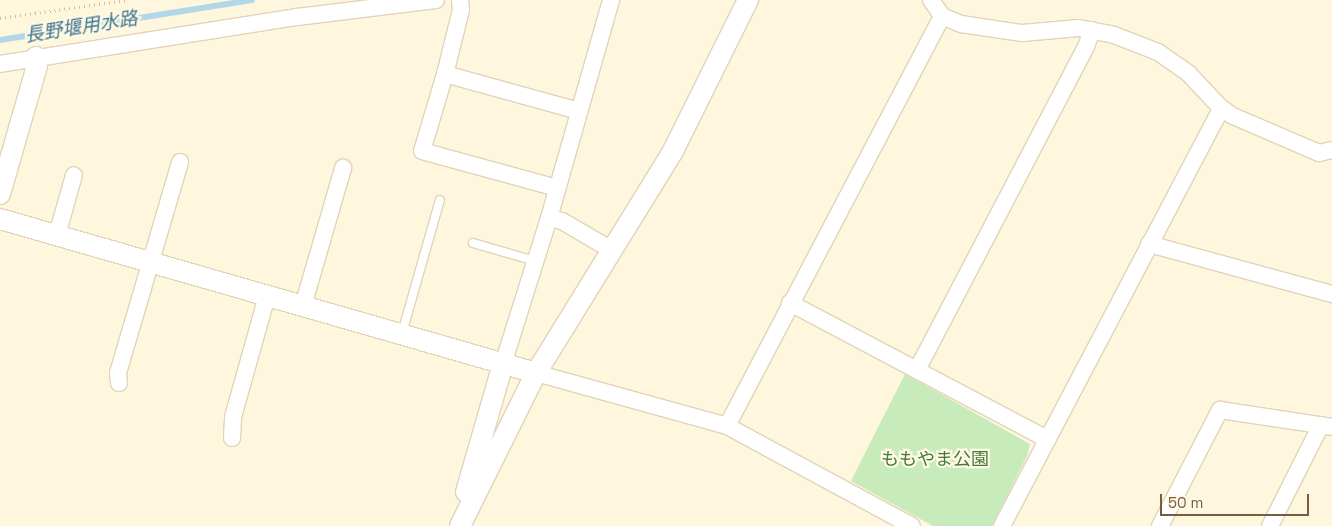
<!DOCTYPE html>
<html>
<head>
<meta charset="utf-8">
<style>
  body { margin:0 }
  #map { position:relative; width:1332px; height:526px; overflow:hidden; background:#fef6dd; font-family:"Space Grotesk","Noto Sans JP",sans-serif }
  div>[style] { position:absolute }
  .green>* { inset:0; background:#c7ebbb }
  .stream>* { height:6px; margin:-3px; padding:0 3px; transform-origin:3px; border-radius:3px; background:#b1d7e8 }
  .path>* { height:3px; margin-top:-1.5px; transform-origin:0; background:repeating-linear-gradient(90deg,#d9bb97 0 1px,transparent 0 5px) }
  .roads { filter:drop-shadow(1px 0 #e2d3b9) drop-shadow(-1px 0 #e2d3b9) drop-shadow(0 1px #e2d3b9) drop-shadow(0 -1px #e2d3b9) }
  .service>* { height:8px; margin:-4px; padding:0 4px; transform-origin:4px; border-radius:4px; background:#fff }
  .minor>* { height:16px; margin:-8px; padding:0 8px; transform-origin:8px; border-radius:8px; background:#fff }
  .tertiary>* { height:20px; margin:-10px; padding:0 10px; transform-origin:10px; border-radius:10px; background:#fff }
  span { translate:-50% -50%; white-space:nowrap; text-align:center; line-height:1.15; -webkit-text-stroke:4.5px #fff9e5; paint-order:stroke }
  .park-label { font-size:18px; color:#447b3b }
  .water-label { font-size:19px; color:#3f7791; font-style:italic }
  .scale { position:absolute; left:1160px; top:494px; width:149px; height:22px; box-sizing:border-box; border:2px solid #745d44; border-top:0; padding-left:6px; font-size:15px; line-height:18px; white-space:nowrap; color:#745d44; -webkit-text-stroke:4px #fff9e5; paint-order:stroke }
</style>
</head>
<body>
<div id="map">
  <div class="green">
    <i style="clip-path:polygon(905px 374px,1030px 444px,1027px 456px,992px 526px,933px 526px,851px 481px)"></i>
  </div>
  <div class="stream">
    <i style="left:0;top:40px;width:255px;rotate:-9deg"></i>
  </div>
  <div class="path">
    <i style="left:0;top:18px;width:128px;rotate:-8.1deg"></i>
  </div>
  <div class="roads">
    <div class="service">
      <i style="left:473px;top:243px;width:65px;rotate:16.2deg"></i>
      <i style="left:402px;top:333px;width:138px;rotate:-74.1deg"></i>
    </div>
    <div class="minor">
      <i style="left:460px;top:0;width:10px;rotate:84deg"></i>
      <i style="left:461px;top:10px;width:66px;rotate:104deg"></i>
      <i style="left:445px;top:74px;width:80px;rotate:106.6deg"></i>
      <i style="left:422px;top:151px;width:140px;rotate:15.3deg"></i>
      <i style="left:931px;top:0;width:19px;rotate:55deg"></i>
      <i style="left:942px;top:16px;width:21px;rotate:23deg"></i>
      <i style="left:961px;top:24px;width:62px;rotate:8.4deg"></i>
      <i style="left:1022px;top:33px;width:57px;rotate:-5deg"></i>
      <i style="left:1079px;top:28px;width:36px;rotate:11deg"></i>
      <i style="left:1114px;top:35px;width:47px;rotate:21.1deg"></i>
      <i style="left:1158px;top:52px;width:38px;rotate:35deg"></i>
      <i style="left:1189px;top:74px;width:47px;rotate:46.7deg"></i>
      <i style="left:1221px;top:108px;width:14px;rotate:34deg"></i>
      <i style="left:1233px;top:116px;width:94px;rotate:23.3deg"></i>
      <i style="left:1319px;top:153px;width:13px;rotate:-13deg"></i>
      <i style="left:0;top:64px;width:301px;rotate:-9deg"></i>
      <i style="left:297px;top:17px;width:140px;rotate:-7deg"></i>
      <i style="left:445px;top:74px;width:139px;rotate:15.4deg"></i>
      <i style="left:549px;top:218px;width:13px;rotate:13deg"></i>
      <i style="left:562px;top:221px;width:56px;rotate:30.3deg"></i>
      <i style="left:57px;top:235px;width:62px;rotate:-74.2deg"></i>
      <i style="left:1149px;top:244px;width:190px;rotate:15.3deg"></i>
      <i style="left:790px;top:303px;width:291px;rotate:27.9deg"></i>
      <i style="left:303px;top:306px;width:144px;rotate:-73.8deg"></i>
      <i style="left:503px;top:364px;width:153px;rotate:-72.5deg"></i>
      <i style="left:549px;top:218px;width:227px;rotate:-74.1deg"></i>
      <i style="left:917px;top:370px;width:365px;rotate:-62.4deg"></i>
      <i style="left:1086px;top:47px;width:18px;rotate:-71deg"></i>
      <i style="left:536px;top:373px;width:198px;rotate:15.5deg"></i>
      <i style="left:727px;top:426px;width:210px;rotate:28.4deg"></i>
      <i style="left:119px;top:383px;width:10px;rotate:-96deg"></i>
      <i style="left:118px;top:373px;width:220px;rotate:-73.6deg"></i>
      <i style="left:727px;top:426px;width:463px;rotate:-62.3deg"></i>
      <i style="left:232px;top:438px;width:21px;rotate:-87deg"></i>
      <i style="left:233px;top:417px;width:126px;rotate:-74.3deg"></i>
      <i style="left:1002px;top:526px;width:472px;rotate:-62.3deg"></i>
      <i style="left:1160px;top:526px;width:131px;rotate:-62.7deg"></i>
      <i style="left:1220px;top:410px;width:113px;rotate:8.6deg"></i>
      <i style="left:1270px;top:526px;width:113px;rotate:-63.2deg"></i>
    </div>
    <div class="tertiary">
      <i style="left:0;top:194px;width:133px;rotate:-73.9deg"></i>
      <i style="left:37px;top:66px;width:9px;rotate:-96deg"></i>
      <i style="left:0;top:219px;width:558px;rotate:16.03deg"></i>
      <i style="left:466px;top:492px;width:133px;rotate:-73.9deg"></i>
      <i style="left:460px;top:526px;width:171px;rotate:-63.6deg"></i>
      <i style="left:536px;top:373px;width:261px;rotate:-58.3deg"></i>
      <i style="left:673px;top:151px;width:169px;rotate:-63.6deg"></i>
    </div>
  </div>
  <div class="park-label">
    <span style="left:935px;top:459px">ももやま公園</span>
  </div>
  <div class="water-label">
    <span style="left:81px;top:27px;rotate:-9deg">長野堰用水路</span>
  </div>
  <div class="scale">50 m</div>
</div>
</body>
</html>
